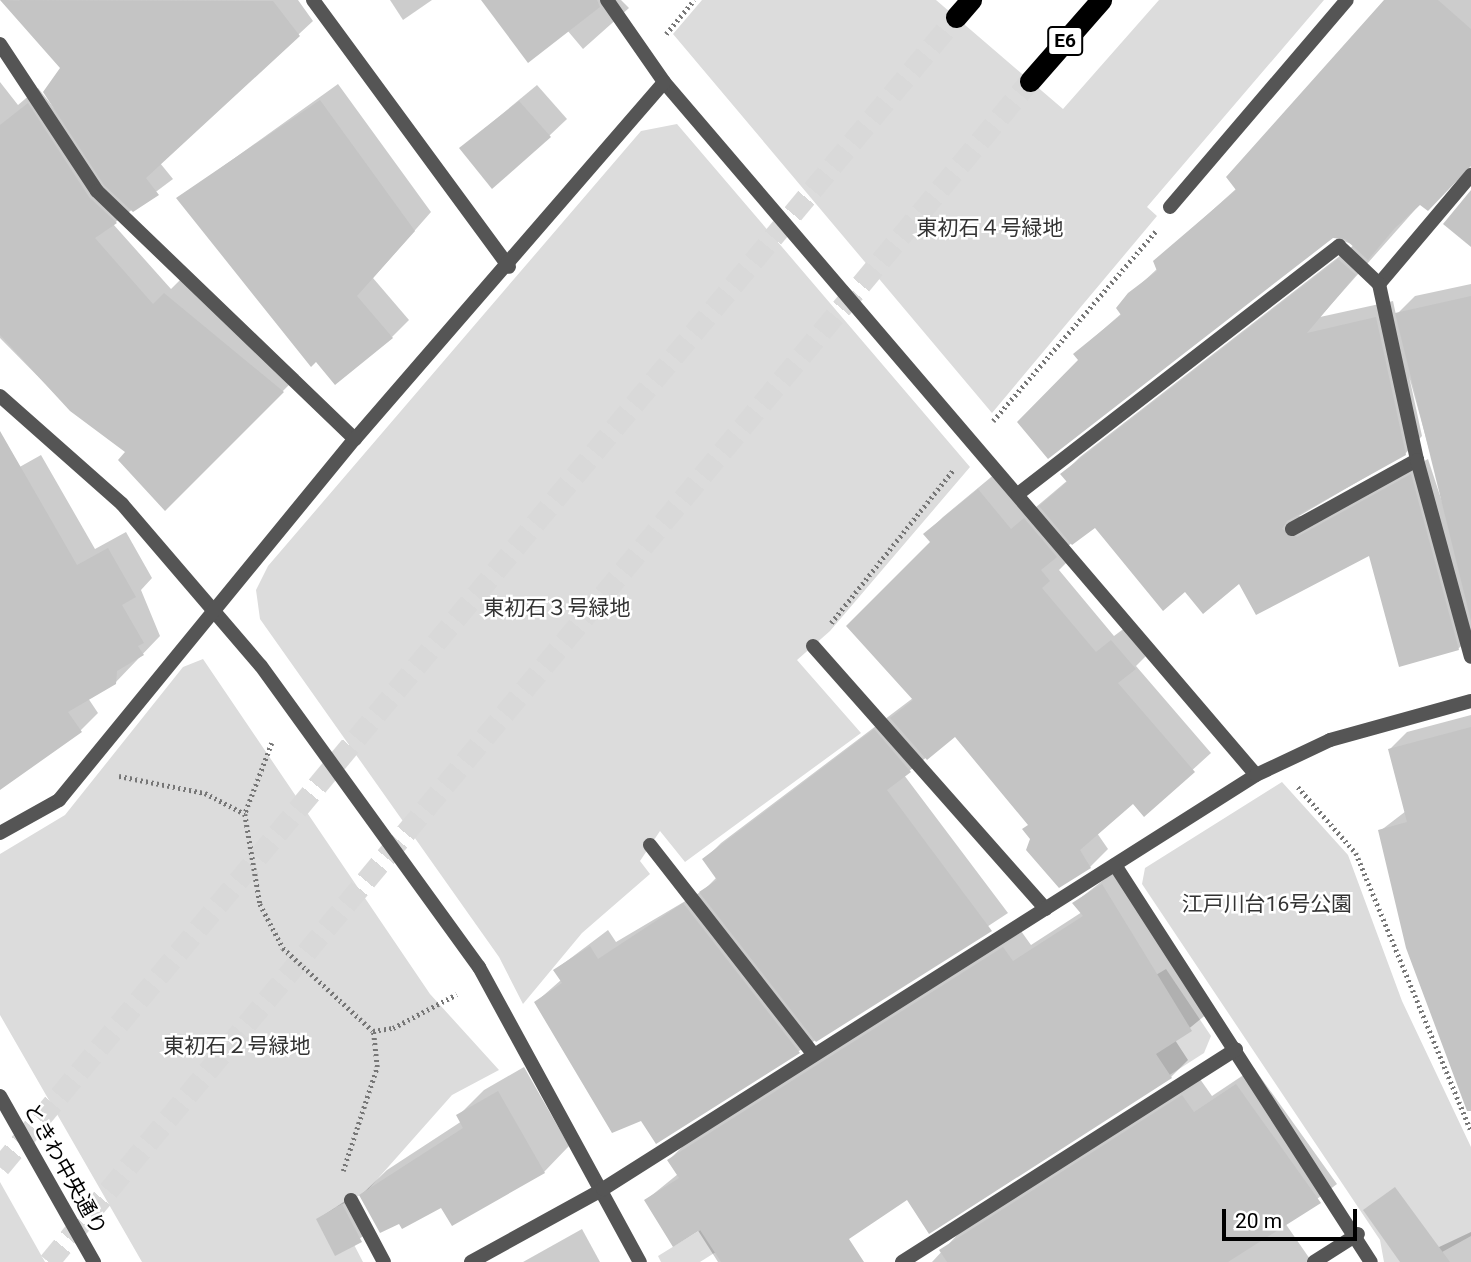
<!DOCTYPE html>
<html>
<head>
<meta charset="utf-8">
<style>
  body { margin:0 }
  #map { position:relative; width:1471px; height:1262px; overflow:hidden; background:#fff; font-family:Roboto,"Noto Sans JP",sans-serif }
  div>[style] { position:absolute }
  .green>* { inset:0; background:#dcdcdc }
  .shadow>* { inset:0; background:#0003 }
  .building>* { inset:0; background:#c4c4c4 }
  .motorway-tunnel>* { height:21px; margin-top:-10.5px; transform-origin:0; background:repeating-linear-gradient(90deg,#d9d9d9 0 21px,transparent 0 31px) }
  .path>* { height:4.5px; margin-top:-2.25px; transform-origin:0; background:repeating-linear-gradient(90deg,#777 0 2px,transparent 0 5.5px) }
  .service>* { height:14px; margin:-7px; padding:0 7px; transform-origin:7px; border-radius:7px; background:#555 }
  .minor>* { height:14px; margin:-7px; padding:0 7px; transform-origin:7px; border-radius:7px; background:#555 }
  .tertiary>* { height:14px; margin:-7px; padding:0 7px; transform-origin:7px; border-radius:7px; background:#555 }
  .motorway>* { height:21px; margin:-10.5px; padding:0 10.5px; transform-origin:10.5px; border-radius:10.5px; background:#000 }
  span { translate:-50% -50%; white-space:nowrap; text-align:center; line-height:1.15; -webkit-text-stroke:5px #fff; paint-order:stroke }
  .shield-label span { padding:2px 5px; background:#fff; border:2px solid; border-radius:5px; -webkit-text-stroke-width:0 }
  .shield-label { font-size:19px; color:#000; font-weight:700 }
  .park-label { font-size:21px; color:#333 }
  .street-label { font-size:21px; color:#000 }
  .scale { position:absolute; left:1222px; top:1209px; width:135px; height:32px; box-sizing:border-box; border:4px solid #000; border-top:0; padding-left:9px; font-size:21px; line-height:24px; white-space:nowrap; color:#000; -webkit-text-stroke:5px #fff; paint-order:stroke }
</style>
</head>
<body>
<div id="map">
  <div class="green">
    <i style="clip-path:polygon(702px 0,936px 0,1063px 109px,1159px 0,1324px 0,1147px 207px,1157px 216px,992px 413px,673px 34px)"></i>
    <i style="clip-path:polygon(677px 124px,970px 467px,830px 631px,797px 660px,861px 733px,685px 862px,660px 831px,640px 861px,650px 874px,582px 933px,523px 1004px,499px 957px,260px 619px,256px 590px,268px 566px,641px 131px)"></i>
    <i style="clip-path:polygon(203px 659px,430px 994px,499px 1070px,452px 1095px,366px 1192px,335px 1208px,363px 1262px,142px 1262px,0 1015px,0 854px,65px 815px,183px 667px)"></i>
    <i style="clip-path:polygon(1282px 782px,1348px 855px,1402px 1001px,1471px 1147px,1471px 1236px,1424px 1262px,1384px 1262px,1380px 1240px,1142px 884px,1145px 868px)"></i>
    <i style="clip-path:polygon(1166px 969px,1211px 1036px,1204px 1053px,1118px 1108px,1104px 1087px,1156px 975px)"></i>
    <i style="clip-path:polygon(0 1182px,45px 1262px,0 1262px)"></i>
    <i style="clip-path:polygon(731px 1211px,757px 1226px,700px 1262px,661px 1262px,658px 1256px)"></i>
  </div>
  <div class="shadow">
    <i style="clip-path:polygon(19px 0,298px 0,313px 21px,160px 163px,173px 179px,113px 224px,171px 289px,182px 278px,299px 375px,165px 508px,128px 452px,71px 410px,0 338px,0 82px,18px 105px,38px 88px,98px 163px,130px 134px)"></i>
    <i style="clip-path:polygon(390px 0,432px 0,403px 20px)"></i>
    <i style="clip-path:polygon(483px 0,621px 0,629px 8px,583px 49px,567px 30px)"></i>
    <i style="clip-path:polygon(evenodd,1385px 0,1471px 0,1471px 166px,1421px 203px,1320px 317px,1393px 301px,1396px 315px,1415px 296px,1471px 284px,1471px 636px,1458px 649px,1370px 554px,1185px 590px,1095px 525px,1059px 553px,1066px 563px,1059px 570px,1114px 636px,1130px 624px,1152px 650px,1136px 666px,1211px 753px,1144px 814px,1133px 802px,1097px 833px,1108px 849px,1090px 867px,1032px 839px,1030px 824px,955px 735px,904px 775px,1008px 913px,799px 1051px,641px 1119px,536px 1002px,561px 980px,555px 970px,608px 930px,616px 942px,704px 890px,717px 877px,704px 860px,721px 843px,913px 698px,932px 542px,926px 534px,943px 517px,996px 473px,1029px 513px,1068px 480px,1063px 474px,1080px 457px,1354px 245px,1333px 237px,1080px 360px,1075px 354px,1122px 313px,1130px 294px,1157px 269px,1155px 262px,1237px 188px,1385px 0,1409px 376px,1451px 529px,1428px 459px,1315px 521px,1299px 516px,1405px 454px,1422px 436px,1409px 376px)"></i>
    <i style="clip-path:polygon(338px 84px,431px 212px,373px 278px,409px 320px,392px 337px,179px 198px)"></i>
    <i style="clip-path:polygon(537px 85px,567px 119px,549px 136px,461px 148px)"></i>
    <i style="clip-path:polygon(41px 455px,95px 549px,126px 532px,152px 578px,141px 590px,160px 636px,115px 683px,88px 698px,98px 713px,81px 730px,0 788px,0 478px)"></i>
    <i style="clip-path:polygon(1471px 715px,1471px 1102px,1380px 831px,1406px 811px,1390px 749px,1407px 732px)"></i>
    <i style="clip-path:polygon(1119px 868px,1208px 1013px,1175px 1040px,1188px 1060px,1171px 1077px,908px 1198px,820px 1258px,823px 1262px,718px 1262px,697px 1229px,646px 1200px,678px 1174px,669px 1160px,686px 1143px,1021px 931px,1031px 945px,1082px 912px,1074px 903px)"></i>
    <i style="clip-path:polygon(524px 1067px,569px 1146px,544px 1172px,442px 1205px,361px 1195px,387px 1170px,462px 1121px,459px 1115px,484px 1090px)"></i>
    <i style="clip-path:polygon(1254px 1068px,1337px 1184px,1285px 1223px,1312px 1262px,932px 1262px,959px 1233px,1200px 1079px,1212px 1096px)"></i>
    <i style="clip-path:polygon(351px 1197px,370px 1232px,336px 1253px,318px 1219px)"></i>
    <i style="clip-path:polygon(582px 1229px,600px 1262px,523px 1262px)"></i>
    <i style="clip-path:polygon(1471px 1232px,1471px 1262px,1424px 1262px,1437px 1248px)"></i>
  </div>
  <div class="building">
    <i style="clip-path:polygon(0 0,273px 1px,300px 36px,146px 178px,159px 195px,133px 212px,104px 185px,43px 92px,60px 68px)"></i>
    <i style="clip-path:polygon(481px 0,597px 0,600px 7px,528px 63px)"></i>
    <i style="clip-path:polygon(1384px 0,1438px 0,1471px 29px,1471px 166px,1428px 211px,1420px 205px,1395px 228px,1368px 260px,1345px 239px,1333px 238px,1048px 459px,1017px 422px,1078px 360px,1073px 354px,1121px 315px,1116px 308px,1128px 293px,1157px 271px,1153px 261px,1236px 190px,1226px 177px)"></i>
    <i style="clip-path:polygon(320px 100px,415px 231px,357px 296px,393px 338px,335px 385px,316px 362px,311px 367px,176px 198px)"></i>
    <i style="clip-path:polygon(519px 101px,551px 137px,492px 189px,459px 148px)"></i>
    <i style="clip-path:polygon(28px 103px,89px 197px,117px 223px,95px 238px,153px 304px,164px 293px,284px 392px,165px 511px,118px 460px,125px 452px,70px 411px,0 335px,0 125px)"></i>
    <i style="clip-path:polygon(1471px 190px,1471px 247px,1443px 224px)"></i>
    <i style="clip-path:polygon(1338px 259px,1356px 275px,1307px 333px,1376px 317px,1406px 455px,1287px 521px,1282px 529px,1297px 537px,1411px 474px,1459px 650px,1399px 667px,1369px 556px,1256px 615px,1239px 584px,1203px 614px,1185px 592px,1163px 611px,1095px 528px,1072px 545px,1039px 506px,1067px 482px,1060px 474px)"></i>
    <i style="clip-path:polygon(1471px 296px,1471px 621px,1395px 313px)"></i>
    <i style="clip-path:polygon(0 431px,77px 565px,108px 548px,136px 597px,122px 605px,144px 643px,138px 646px,144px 655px,117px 671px,116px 684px,68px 712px,82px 732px,0 790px)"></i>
    <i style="clip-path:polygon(978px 489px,1011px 529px,1024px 518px,1057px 557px,1041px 570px,1050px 581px,1042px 588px,1096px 652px,1111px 640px,1136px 669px,1118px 683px,1195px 772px,1144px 817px,1133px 804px,1080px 850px,1091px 868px,1059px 888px,1026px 850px,1030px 839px,1022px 829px,1028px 825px,955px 737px,927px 760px,890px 718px,913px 700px,846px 626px,930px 542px,923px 534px)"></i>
    <i style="clip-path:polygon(1471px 727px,1471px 1111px,1467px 1111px,1406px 948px,1378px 830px,1407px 822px,1388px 749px)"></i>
    <i style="clip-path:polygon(874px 729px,911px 772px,887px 790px,992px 931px,816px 1042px,699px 892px,717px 880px,702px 859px)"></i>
    <i style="clip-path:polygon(1102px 884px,1192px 1031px,1156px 1054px,1172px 1078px,929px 1234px,907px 1200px,849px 1239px,864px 1262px,721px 1262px,700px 1230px,673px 1247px,644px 1200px,679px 1178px,667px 1160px,1003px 947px,1013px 961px,1083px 916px,1072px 903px)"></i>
    <i style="clip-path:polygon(683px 903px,800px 1053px,656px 1144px,641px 1121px,612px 1133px,534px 1002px,562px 983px,553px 970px,590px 946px,598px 959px)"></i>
    <i style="clip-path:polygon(1236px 1084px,1321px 1203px,1228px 1262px,947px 1262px,939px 1250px,1182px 1095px,1194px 1112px)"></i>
    <i style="clip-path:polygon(498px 1091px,545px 1173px,452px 1226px,441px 1208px,402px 1229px,399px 1224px,380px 1233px,359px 1195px,463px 1128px,456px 1115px)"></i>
    <i style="clip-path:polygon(1395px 1187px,1450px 1262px,1400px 1262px,1363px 1210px)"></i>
    <i style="clip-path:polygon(342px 1204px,362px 1242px,335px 1256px,316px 1219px)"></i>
  </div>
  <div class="motorway-tunnel">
    <i style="left:0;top:1167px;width:1495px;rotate:-50.26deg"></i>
    <i style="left:49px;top:1262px;width:1535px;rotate:-50.29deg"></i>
  </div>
  <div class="path">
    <i style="left:666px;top:34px;width:44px;rotate:-50.5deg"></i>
    <i style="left:993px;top:421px;width:250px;rotate:-49.4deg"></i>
    <i style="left:831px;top:623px;width:197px;rotate:-51.4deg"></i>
    <i style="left:272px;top:743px;width:76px;rotate:110.8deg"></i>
    <i style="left:245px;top:814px;width:91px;rotate:80.5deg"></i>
    <i style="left:260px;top:904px;width:50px;rotate:62.4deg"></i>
    <i style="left:283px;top:948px;width:122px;rotate:42.7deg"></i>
    <i style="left:373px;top:1031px;width:20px;rotate:-9deg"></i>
    <i style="left:393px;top:1028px;width:72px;rotate:-28deg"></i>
    <i style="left:119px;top:776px;width:88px;rotate:11.2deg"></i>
    <i style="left:205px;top:793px;width:45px;rotate:27.7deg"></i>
    <i style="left:1298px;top:787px;width:88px;rotate:48.7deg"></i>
    <i style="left:1356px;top:853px;width:300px;rotate:67.5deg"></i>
    <i style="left:343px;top:1171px;width:109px;rotate:-71.9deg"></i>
    <i style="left:377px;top:1067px;width:36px;rotate:-96deg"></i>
  </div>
  <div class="service">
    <i style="left:1379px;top:284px;width:143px;rotate:-49.8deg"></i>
    <i style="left:1292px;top:529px;width:143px;rotate:-28.9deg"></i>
  </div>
  <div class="minor">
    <i style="left:313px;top:0;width:331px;rotate:53.7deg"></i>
    <i style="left:607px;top:0;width:100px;rotate:55.2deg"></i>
    <i style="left:664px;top:82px;width:911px;rotate:49.49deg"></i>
    <i style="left:0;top:44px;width:176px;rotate:56.6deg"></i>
    <i style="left:97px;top:191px;width:358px;rotate:43.9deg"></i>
    <i style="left:1170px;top:207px;width:272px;rotate:-49.5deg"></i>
    <i style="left:0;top:396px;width:163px;rotate:41.5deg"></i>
    <i style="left:122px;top:504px;width:213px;rotate:49.4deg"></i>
    <i style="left:261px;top:666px;width:372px;rotate:54.1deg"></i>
    <i style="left:479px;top:967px;width:336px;rotate:61.4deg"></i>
    <i style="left:1018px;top:494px;width:406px;rotate:-37.7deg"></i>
    <i style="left:1339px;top:246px;width:55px;rotate:43.5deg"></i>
    <i style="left:1379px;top:284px;width:180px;rotate:77.8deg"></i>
    <i style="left:1417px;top:460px;width:204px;rotate:74.7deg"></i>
    <i style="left:813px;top:646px;width:351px;rotate:48.5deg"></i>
    <i style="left:0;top:833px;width:68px;rotate:-29.2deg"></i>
    <i style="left:59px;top:800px;width:467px;rotate:-50.7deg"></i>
    <i style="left:355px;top:439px;width:472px;rotate:-49.1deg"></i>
    <i style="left:650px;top:845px;width:265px;rotate:52deg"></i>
    <i style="left:1115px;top:865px;width:472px;rotate:57.2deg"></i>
    <i style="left:351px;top:1200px;width:70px;rotate:62deg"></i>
    <i style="left:471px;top:1262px;width:151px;rotate:-28.9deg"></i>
    <i style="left:603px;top:1189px;width:773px;rotate:-32.37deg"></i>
    <i style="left:1256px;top:775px;width:82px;rotate:-25.3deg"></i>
    <i style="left:1330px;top:740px;width:146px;rotate:-15.5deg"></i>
    <i style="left:902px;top:1262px;width:396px;rotate:-32.5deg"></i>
    <i style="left:1314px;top:1262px;width:52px;rotate:-32.5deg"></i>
  </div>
  <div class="tertiary">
    <i style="left:0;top:1096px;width:191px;rotate:60.5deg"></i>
  </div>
  <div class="motorway">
    <i style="left:956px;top:17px;width:23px;rotate:-49deg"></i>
    <i style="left:1030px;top:81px;width:108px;rotate:-48.8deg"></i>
  </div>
  <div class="shield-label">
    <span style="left:1065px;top:41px">E6</span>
  </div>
  <div class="park-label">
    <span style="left:990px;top:228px">東初石４号緑地</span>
    <span style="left:557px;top:608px">東初石３号緑地</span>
    <span style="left:1267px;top:904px">江戸川台16号公園</span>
    <span style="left:237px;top:1046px">東初石２号緑地</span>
  </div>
  <div class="street-label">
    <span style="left:65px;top:1169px;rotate:61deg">ときわ中央通り</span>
  </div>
  <div class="scale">20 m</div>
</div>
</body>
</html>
